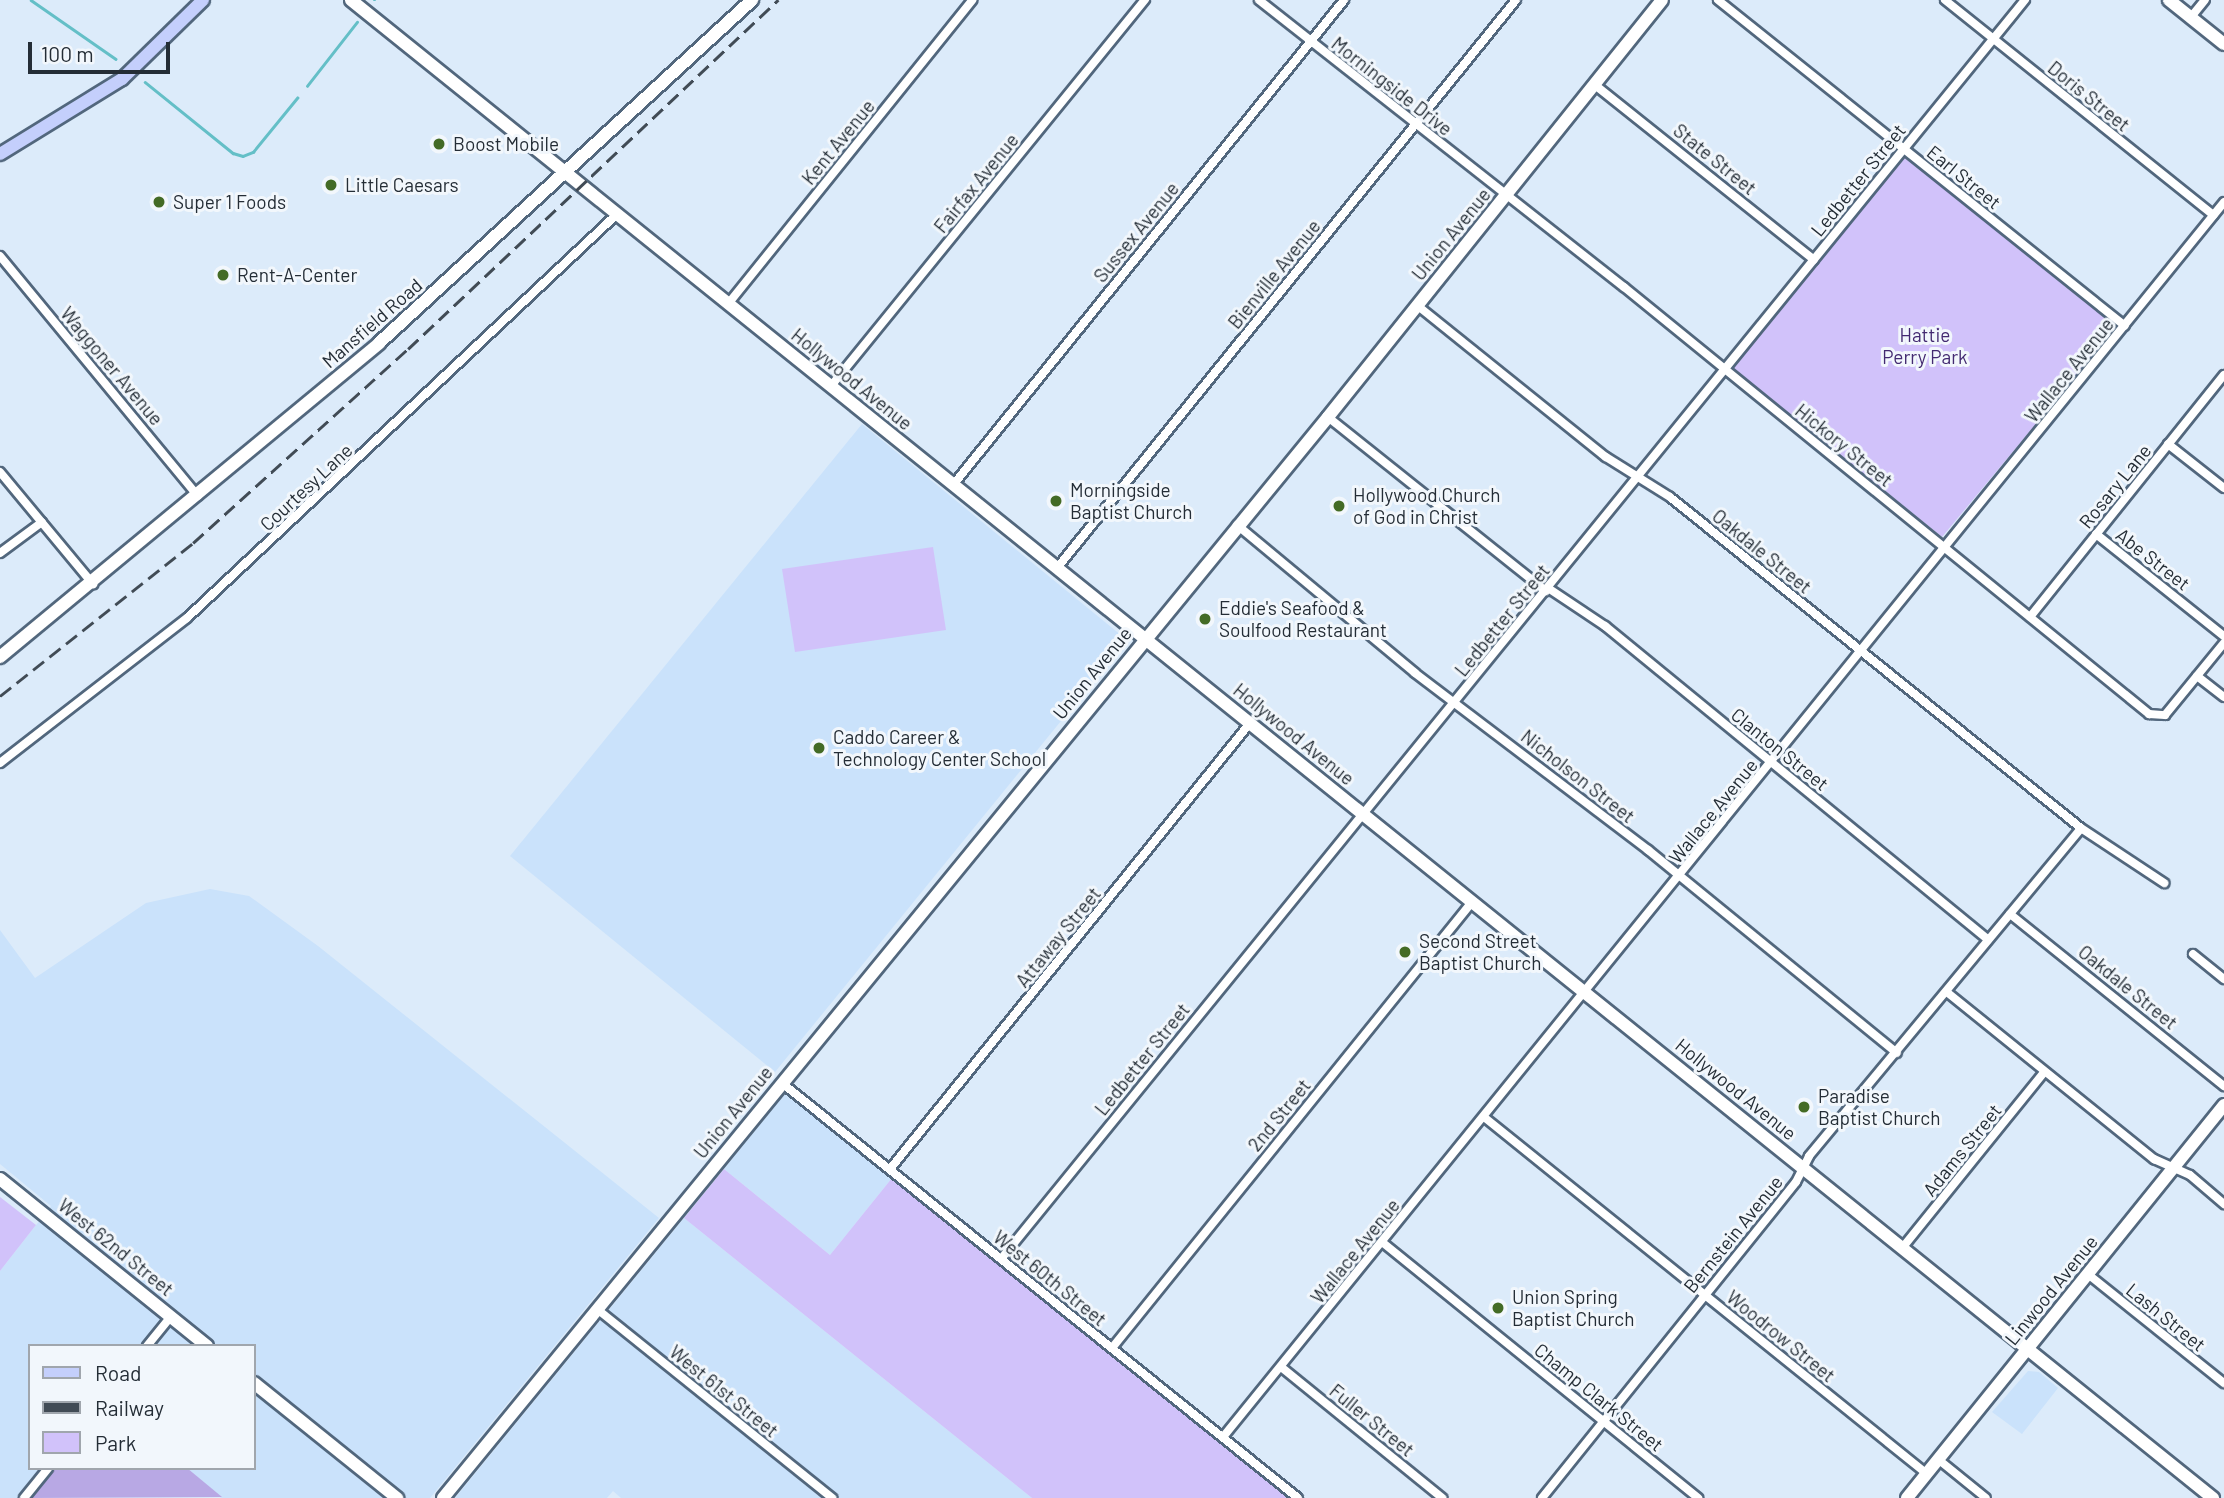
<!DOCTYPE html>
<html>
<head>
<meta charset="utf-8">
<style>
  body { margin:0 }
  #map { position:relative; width:2224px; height:1498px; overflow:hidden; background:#dcebfa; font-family:Barlow,sans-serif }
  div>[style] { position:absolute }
  .built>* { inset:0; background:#cae2fb }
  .green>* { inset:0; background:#d1c2fa }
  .forest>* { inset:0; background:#b8a8e4 }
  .stream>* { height:2.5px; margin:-1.25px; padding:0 1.25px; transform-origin:1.25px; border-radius:1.25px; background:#64bfc7 }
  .roads { filter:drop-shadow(2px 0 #52677d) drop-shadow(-2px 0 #52677d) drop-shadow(0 2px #52677d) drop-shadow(0 -2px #52677d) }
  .street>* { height:8px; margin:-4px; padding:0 4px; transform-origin:4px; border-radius:4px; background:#fff }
  .secondary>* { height:12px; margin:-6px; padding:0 6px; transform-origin:6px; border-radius:6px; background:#fff }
  .primary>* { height:12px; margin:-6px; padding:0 6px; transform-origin:6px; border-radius:6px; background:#c4cffc }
  .rail>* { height:2.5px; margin-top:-1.25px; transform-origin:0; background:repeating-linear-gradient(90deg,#414b55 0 14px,transparent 0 21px) }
  .dots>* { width:19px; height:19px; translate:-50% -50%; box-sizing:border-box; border:4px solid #f2f7fc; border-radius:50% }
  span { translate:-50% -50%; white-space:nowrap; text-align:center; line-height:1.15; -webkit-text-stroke:6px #f2f7fc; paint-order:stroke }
  .street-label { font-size:19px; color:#242d36 }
  .poi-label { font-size:19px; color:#242d36 }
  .left { translate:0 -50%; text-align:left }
  .park-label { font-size:19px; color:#432a71 }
  .legend { position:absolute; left:28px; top:1344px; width:228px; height:126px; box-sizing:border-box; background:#f2f7fc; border:2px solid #a0a6ad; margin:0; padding:9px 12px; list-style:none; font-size:21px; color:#242d36 }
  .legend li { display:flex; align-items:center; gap:14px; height:35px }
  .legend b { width:35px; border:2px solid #a0a6ad }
  .scale { position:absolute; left:28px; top:42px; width:142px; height:32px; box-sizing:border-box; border:4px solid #242d36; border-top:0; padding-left:9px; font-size:21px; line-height:24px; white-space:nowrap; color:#242d36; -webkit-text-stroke:5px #f2f7fc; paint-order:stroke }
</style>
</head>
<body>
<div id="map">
  <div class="built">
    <i style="clip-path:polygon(862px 424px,1127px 640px,775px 1072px,510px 856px)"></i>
    <i style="clip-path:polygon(210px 889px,249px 896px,318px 946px,659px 1218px,430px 1498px,221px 1498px,187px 1468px,254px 1468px,254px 1346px,30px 1346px,30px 1468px,55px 1468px,31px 1498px,0 1498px,0 1271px,51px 1206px,0 1164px,0 930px,35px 978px,146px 903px)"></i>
    <i style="clip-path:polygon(785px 1093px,892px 1178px,830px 1255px,724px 1169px)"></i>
    <i style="clip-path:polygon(684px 1218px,1032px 1498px,621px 1498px,613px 1491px,607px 1498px,455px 1498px)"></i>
    <i style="clip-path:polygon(2028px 1371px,2039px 1372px,2058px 1388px,2022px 1434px,1992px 1412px)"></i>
  </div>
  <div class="green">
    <i style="clip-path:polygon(1905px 156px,2118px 325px,1942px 537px,1733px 368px)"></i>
    <i style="clip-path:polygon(933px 547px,946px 630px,795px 652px,782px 569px)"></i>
    <i style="clip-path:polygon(724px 1169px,830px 1255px,892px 1178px,1290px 1498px,1032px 1498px,684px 1218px)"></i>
    <i style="clip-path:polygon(0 1197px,36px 1225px,0 1271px)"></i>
  </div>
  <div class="forest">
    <i style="clip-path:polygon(55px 1468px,187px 1468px,222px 1497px,31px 1498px)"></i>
  </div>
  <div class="stream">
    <i style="left:31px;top:0;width:103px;rotate:34.8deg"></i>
    <i style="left:374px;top:0;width:1px"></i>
    <i style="left:145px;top:82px;width:113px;rotate:38.9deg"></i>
    <i style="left:233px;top:153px;width:10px;rotate:17deg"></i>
    <i style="left:243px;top:156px;width:11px;rotate:-22deg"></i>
    <i style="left:253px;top:152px;width:70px;rotate:-50.8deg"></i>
    <i style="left:307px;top:86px;width:81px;rotate:-52deg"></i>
  </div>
  <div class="roads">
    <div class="street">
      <i style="left:1259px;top:0;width:464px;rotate:38.2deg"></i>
      <i style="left:1624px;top:287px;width:677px;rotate:39.12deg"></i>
      <i style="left:2149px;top:714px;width:16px;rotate:4deg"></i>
      <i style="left:2165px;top:715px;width:93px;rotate:-50.7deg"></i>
      <i style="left:1718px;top:0;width:521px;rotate:38.69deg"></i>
      <i style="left:1945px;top:0;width:344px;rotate:38.7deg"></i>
      <i style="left:2191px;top:17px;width:22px;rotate:-51deg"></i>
      <i style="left:1595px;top:85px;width:280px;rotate:38.6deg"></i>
      <i style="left:0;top:256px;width:311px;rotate:50.5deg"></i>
      <i style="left:728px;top:304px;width:390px;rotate:-51.2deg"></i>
      <i style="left:1418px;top:306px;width:241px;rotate:38.8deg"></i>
      <i style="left:1606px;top:457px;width:75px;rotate:32deg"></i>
      <i style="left:1670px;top:497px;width:528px;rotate:38.85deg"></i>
      <i style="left:2081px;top:828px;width:100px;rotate:33.5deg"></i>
      <i style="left:831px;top:386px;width:498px;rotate:-50.9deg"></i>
      <i style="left:1328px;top:417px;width:279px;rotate:38.6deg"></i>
      <i style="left:2168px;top:444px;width:71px;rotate:38.2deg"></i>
      <i style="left:0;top:472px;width:146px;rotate:50.3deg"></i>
      <i style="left:953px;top:485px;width:623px;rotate:-51.12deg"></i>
      <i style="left:1237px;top:525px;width:231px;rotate:39.7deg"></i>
      <i style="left:1415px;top:673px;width:293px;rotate:37.2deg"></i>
      <i style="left:1648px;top:850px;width:321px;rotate:39.2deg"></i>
      <i style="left:2096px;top:534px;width:164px;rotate:38.6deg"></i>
      <i style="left:0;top:553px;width:52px;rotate:-36.4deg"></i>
      <i style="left:1057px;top:568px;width:730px;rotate:-51.06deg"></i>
      <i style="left:1548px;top:588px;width:69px;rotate:33.7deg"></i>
      <i style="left:1605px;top:626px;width:495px;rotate:39.3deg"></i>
      <i style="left:2030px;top:617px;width:310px;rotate:-51.3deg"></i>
      <i style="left:2197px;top:676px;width:34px;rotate:38deg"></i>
      <i style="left:0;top:763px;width:237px;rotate:-37.8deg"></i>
      <i style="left:187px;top:618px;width:590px;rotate:-43.21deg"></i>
      <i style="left:2010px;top:914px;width:275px;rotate:38.8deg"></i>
      <i style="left:2193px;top:954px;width:40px;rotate:39deg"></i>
      <i style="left:1948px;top:993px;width:265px;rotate:38.9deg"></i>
      <i style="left:2154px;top:1159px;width:39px;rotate:24deg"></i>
      <i style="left:2190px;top:1175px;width:45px;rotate:40.5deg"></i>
      <i style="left:782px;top:1083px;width:662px;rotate:38.81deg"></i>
      <i style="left:1484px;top:1117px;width:569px;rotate:38.86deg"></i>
      <i style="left:890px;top:1169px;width:573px;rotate:-51.09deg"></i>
      <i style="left:1382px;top:1242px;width:407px;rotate:39deg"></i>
      <i style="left:1903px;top:1247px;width:225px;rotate:-51.1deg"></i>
      <i style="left:1001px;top:1259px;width:1623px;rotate:-50.88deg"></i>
      <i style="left:2089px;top:1275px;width:173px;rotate:38.7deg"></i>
      <i style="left:597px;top:1309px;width:302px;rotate:38.8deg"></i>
      <i style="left:147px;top:1346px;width:38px;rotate:-51deg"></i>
      <i style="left:1112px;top:1348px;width:573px;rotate:-51.09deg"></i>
      <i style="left:1281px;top:1367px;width:208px;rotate:39.1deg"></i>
      <i style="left:1223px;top:1437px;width:1590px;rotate:-50.97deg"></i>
      <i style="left:1939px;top:1460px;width:60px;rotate:39deg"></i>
      <i style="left:24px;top:1498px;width:38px;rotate:-51deg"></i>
      <i style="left:1542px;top:1498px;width:405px;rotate:-51.2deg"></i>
      <i style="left:1796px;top:1182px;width:29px;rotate:-63deg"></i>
      <i style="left:1809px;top:1156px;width:426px;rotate:-50.3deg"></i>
    </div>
    <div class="secondary">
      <i style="left:351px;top:0;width:2390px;rotate:38.82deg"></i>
      <i style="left:2169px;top:0;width:70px;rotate:38.7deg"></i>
      <i style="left:0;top:657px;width:492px;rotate:-39.6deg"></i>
      <i style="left:379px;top:343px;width:507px;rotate:-42.6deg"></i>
      <i style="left:0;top:1179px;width:266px;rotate:38.9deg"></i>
      <i style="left:254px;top:1383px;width:184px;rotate:38.8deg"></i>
      <i style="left:443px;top:1498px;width:1397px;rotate:-50.69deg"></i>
      <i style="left:1328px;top:417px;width:534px;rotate:-51.31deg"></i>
      <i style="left:1907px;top:1498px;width:505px;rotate:-51.11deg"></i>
    </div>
    <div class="primary">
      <i style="left:0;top:154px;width:143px;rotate:-31.6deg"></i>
      <i style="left:122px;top:79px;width:113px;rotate:-44.3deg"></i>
    </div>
  </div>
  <div class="rail">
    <i style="left:0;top:696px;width:246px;rotate:-38.4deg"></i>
    <i style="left:193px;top:543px;width:290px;rotate:-42.1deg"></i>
    <i style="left:408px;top:349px;width:509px;rotate:-43.33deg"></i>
  </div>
  <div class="dots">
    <i style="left:439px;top:144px;background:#446b25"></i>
    <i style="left:331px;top:185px;background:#446b25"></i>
    <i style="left:159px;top:202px;background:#446b25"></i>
    <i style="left:223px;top:275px;background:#446b25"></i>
    <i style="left:1056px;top:501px;background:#446b25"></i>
    <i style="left:1339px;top:506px;background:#446b25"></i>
    <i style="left:1205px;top:619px;background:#446b25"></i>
    <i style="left:819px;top:748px;background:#446b25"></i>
    <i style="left:1405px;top:952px;background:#446b25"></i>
    <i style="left:1804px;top:1107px;background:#446b25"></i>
    <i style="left:1498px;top:1308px;background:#446b25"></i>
  </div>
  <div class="street-label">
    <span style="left:1392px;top:86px;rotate:38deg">Morningside Drive</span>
    <span style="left:2089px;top:96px;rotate:39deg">Doris Street</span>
    <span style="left:838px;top:142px;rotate:-51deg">Kent Avenue</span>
    <span style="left:1715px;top:159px;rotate:39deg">State Street</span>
    <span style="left:1964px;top:177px;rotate:39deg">Earl Street</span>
    <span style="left:1858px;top:180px;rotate:-51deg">Ledbetter Street</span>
    <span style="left:976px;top:183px;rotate:-51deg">Fairfax Avenue</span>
    <span style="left:1136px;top:232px;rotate:-51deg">Sussex Avenue</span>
    <span style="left:1451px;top:234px;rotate:-51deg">Union Avenue</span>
    <span style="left:1274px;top:274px;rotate:-51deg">Bienville Avenue</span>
    <span style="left:372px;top:323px;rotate:-41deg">Mansfield Road</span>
    <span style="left:112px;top:366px;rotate:50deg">Waggoner Avenue</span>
    <span style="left:2069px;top:370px;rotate:-51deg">Wallace Avenue</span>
    <span style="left:852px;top:379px;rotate:39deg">Hollywood Avenue</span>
    <span style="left:1844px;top:445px;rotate:39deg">Hickory Street</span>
    <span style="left:2115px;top:486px;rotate:-51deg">Rosary Lane</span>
    <span style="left:306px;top:487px;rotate:-43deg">Courtesy Lane</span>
    <span style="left:1762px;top:551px;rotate:39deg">Oakdale Street</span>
    <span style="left:2153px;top:559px;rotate:38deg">Abe Street</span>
    <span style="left:1502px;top:620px;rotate:-51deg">Ledbetter Street</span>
    <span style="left:1092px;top:673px;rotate:-51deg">Union Avenue</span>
    <span style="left:1294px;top:734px;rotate:39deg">Hollywood Avenue</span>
    <span style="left:1780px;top:749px;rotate:39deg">Clanton Street</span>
    <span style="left:1578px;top:776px;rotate:38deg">Nicholson Street</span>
    <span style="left:1713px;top:811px;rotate:-51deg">Wallace Avenue</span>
    <span style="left:1058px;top:937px;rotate:-51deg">Attaway Street</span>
    <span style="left:2128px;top:987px;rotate:39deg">Oakdale Street</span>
    <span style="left:1142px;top:1059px;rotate:-51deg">Ledbetter Street</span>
    <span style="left:1736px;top:1089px;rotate:39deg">Hollywood Avenue</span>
    <span style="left:733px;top:1112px;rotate:-51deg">Union Avenue</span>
    <span style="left:1279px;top:1115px;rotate:-51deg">2nd Street</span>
    <span style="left:1962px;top:1150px;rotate:-51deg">Adams Street</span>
    <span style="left:1733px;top:1234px;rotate:-51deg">Bernstein Avenue</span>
    <span style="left:116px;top:1247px;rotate:39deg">West 62nd Street</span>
    <span style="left:1355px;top:1251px;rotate:-51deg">Wallace Avenue</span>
    <span style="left:1050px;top:1278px;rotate:39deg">West 60th Street</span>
    <span style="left:2051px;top:1290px;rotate:-51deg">Linwood Avenue</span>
    <span style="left:2166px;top:1317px;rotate:39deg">Lash Street</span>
    <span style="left:1781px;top:1336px;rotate:39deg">Woodrow Street</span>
    <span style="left:724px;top:1391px;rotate:39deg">West 61st Street</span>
    <span style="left:1599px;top:1397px;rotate:39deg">Champ Clark Street</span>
    <span style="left:1372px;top:1420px;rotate:39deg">Fuller Street</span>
  </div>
  <div class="poi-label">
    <span class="left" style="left:453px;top:144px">Boost Mobile</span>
    <span class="left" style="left:345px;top:185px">Little Caesars</span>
    <span class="left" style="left:173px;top:202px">Super 1 Foods</span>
    <span class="left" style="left:237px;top:275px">Rent-A-Center</span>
    <span class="left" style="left:1070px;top:501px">Morningside<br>Baptist Church</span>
    <span class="left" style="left:1353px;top:506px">Hollywood Church<br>of God in Christ</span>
    <span class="left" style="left:1219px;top:619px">Eddie's Seafood &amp;<br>Soulfood Restaurant</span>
    <span class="left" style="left:833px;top:748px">Caddo Career &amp;<br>Technology Center School</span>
    <span class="left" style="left:1419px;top:952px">Second Street<br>Baptist Church</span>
    <span class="left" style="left:1818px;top:1107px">Paradise<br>Baptist Church</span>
    <span class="left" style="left:1512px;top:1308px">Union Spring<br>Baptist Church</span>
  </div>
  <div class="park-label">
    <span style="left:1925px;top:346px">Hattie<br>Perry Park</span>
  </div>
  <ul class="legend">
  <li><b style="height:9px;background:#c4cffc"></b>Road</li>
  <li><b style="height:9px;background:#414b55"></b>Railway</li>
  <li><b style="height:19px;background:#d1c2fa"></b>Park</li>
  </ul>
  <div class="scale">100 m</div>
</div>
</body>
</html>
